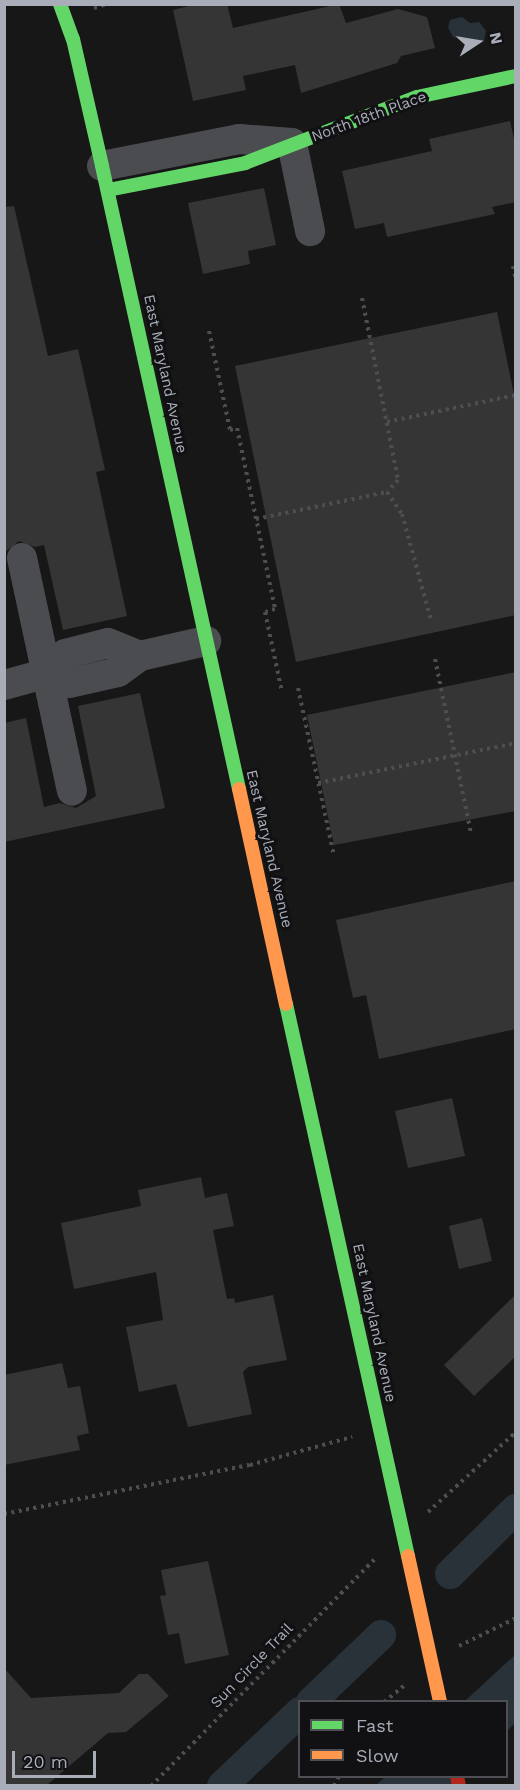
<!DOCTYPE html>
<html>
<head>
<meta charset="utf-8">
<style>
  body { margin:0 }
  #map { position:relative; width:520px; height:1790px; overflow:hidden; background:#171717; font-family:"Work Sans",sans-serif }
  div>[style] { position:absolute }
  .water>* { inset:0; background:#2a3239 }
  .canal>* { height:30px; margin:-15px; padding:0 15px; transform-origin:15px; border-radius:15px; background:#2a3239 }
  .building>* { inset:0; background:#353536 }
  .path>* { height:4px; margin-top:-2px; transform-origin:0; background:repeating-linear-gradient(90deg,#4d4e52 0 3px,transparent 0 7.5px) }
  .street>* { height:30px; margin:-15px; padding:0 15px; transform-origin:15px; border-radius:15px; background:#4b4c50 }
  .fast>* { height:14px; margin:-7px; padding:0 7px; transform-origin:7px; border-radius:7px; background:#63d668 }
  .slow>* { height:14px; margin:-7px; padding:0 7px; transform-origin:7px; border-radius:7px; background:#ff974d }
  .jam>* { height:14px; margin:-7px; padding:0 7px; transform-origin:7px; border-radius:7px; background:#b3261e }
  span { translate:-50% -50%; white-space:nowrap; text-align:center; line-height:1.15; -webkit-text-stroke:6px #111113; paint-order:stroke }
  .street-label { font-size:15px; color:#a8adb8 }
  .frame { position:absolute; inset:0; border:6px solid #a8adb8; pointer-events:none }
  .legend { position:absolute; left:298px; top:1700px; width:210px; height:78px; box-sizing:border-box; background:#111113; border:2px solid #4d4f55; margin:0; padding:8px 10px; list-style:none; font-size:18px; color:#a8adb8 }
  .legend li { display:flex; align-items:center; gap:12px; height:30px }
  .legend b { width:30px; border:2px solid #4d4f55 }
  .north { position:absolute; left:448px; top:12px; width:60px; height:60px; -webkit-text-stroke:4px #111113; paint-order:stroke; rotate:78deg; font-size:16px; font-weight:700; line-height:24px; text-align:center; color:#a8adb8 }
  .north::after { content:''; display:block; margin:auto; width:21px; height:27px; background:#a8adb8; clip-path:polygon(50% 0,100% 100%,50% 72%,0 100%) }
  .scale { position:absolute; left:12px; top:1751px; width:84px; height:27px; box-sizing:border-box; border:3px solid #a8adb8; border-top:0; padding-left:8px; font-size:18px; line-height:21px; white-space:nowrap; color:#a8adb8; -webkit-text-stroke:4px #111113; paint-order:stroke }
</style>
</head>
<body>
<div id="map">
  <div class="water">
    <i style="clip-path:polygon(462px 17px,470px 23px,479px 22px,486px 31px,484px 41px,474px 43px,453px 37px,448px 27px,450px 20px)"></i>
    <i style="clip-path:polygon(515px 1655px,515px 1723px,507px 1731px,506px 1702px,465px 1701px)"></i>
    <i style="clip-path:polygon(385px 1777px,459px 1777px,450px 1785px,375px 1786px)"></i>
  </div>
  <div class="canal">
    <i style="left:450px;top:1574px;width:93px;rotate:-44.6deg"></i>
    <i style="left:311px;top:1702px;width:97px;rotate:-43.7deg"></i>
    <i style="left:222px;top:1786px;width:108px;rotate:-43.5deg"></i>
  </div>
  <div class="building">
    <i style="clip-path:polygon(197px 4px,227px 4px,233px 28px,339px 4px,346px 23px,398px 9px,427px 17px,435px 48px,401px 56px,397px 63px,301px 93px,295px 65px,243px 76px,246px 90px,193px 101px,173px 10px)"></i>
    <i style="clip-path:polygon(510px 121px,516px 148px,516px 202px,492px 207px,495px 214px,387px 237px,384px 223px,355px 229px,342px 171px,432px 151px,429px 139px)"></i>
    <i style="clip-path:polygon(264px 188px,276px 245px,248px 251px,250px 264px,203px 274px,188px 203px)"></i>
    <i style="clip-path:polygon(14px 206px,48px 356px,78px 349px,105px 470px,96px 472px,127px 616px,63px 630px,44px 545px,35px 547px,19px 541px,4px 553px,4px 207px)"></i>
    <i style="clip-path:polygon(497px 312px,516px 404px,516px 615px,296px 662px,235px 366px)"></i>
    <i style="clip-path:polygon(516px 672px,516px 811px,334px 845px,307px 715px)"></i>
    <i style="clip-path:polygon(140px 693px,165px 808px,4px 842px,4px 723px,26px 718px,44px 807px,60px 803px,76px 808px,96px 796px,78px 706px)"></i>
    <i style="clip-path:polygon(516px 881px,516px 1029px,379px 1059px,366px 995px,353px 998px,336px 920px)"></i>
    <i style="clip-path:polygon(452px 1098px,465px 1156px,408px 1168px,395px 1111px)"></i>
    <i style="clip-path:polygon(201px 1177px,205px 1198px,227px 1193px,234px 1226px,213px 1230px,227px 1299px,234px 1298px,235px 1303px,273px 1295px,287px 1360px,248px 1367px,243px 1372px,252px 1414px,188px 1427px,176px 1384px,139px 1392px,126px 1327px,163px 1320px,156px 1272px,74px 1289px,61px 1223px,141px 1206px,138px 1190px)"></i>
    <i style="clip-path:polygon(482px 1218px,492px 1261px,459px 1269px,449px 1226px)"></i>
    <i style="clip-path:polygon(516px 1294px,516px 1356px,474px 1396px,444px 1365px)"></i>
    <i style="clip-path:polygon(62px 1363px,68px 1388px,80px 1386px,89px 1433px,77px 1436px,80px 1450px,4px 1465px,4px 1375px)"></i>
    <i style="clip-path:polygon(208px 1561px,229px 1655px,185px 1664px,179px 1633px,168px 1635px,160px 1596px,166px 1595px,161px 1570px)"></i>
    <i style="clip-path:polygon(4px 1668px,31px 1698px,119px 1693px,139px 1674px,148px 1674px,169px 1696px,126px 1732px,108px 1733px,47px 1785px,4px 1785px)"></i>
  </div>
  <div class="path">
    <i style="left:94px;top:8px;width:14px;rotate:-17deg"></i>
    <i style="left:513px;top:266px;width:14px;rotate:78deg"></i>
    <i style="left:362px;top:298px;width:186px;rotate:78.8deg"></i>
    <i style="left:398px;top:480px;width:16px;rotate:133deg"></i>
    <i style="left:387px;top:492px;width:27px;rotate:56deg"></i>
    <i style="left:402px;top:514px;width:110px;rotate:74.7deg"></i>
    <i style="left:209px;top:331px;width:101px;rotate:78deg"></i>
    <i style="left:230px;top:430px;width:7px;rotate:-16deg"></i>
    <i style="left:237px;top:428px;width:185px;rotate:78.1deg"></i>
    <i style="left:275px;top:609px;width:10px;rotate:163deg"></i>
    <i style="left:265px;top:612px;width:82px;rotate:78deg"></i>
    <i style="left:387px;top:422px;width:132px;rotate:-11.8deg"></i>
    <i style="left:256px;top:519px;width:134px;rotate:-11.6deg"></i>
    <i style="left:435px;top:659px;width:178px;rotate:78.3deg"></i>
    <i style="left:298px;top:688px;width:172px;rotate:77.9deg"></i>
    <i style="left:318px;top:783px;width:202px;rotate:-11.4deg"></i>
    <i style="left:428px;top:1512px;width:119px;rotate:-42.3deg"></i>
    <i style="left:4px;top:1514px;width:251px;rotate:-11.3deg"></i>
    <i style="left:250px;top:1465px;width:106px;rotate:-15.4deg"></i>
    <i style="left:459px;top:1646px;width:64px;rotate:-26.2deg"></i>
    <i style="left:384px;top:1702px;width:26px;rotate:-39deg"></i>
    <i style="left:151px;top:1786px;width:322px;rotate:-45.4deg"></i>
    <i style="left:334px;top:1786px;width:11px;rotate:-63deg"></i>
  </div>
  <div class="street">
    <i style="left:102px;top:166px;width:140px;rotate:-11.1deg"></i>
    <i style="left:239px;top:139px;width:53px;rotate:4.3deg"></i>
    <i style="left:292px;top:143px;width:90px;rotate:78.4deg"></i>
    <i style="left:22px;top:558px;width:238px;rotate:77.9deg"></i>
    <i style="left:48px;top:673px;width:24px;rotate:24deg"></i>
    <i style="left:70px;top:683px;width:49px;rotate:-12.9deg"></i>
    <i style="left:118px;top:672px;width:27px;rotate:-36deg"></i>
    <i style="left:140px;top:656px;width:68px;rotate:-12.8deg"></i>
    <i style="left:4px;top:685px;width:46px;rotate:-15.3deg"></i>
    <i style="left:48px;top:673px;width:25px;rotate:-48deg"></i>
    <i style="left:65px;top:654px;width:44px;rotate:-14.3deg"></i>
    <i style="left:108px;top:643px;width:35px;rotate:22deg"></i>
  </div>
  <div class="fast">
    <i style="left:60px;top:4px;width:37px;rotate:70deg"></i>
    <i style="left:73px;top:39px;width:130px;rotate:77.1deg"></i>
    <i style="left:102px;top:166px;width:638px;rotate:77.6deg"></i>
    <i style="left:108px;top:190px;width:140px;rotate:-11.1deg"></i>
    <i style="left:245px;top:163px;width:184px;rotate:-21deg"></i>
    <i style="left:417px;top:97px;width:101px;rotate:-12deg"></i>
    <i style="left:286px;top:1004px;width:565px;rotate:77.54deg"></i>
  </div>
  <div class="slow">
    <i style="left:239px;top:789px;width:220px;rotate:77.7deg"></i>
    <i style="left:408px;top:1556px;width:149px;rotate:77.6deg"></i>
  </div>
  <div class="jam">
    <i style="left:457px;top:1776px;width:10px;rotate:79deg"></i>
  </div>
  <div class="street-label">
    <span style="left:369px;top:117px;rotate:-20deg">North 18th Place</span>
    <span style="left:165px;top:374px;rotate:78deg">East Maryland Avenue</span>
    <span style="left:269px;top:849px;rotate:77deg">East Maryland Avenue</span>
    <span style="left:374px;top:1323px;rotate:78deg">East Maryland Avenue</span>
    <span style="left:252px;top:1666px;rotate:-46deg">Sun Circle Trail</span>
  </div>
  <div class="frame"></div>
  <ul class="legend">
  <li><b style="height:8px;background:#63d668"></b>Fast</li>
  <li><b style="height:8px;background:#ff974d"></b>Slow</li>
  </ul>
  <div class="north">N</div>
  <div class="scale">20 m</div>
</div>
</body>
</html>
